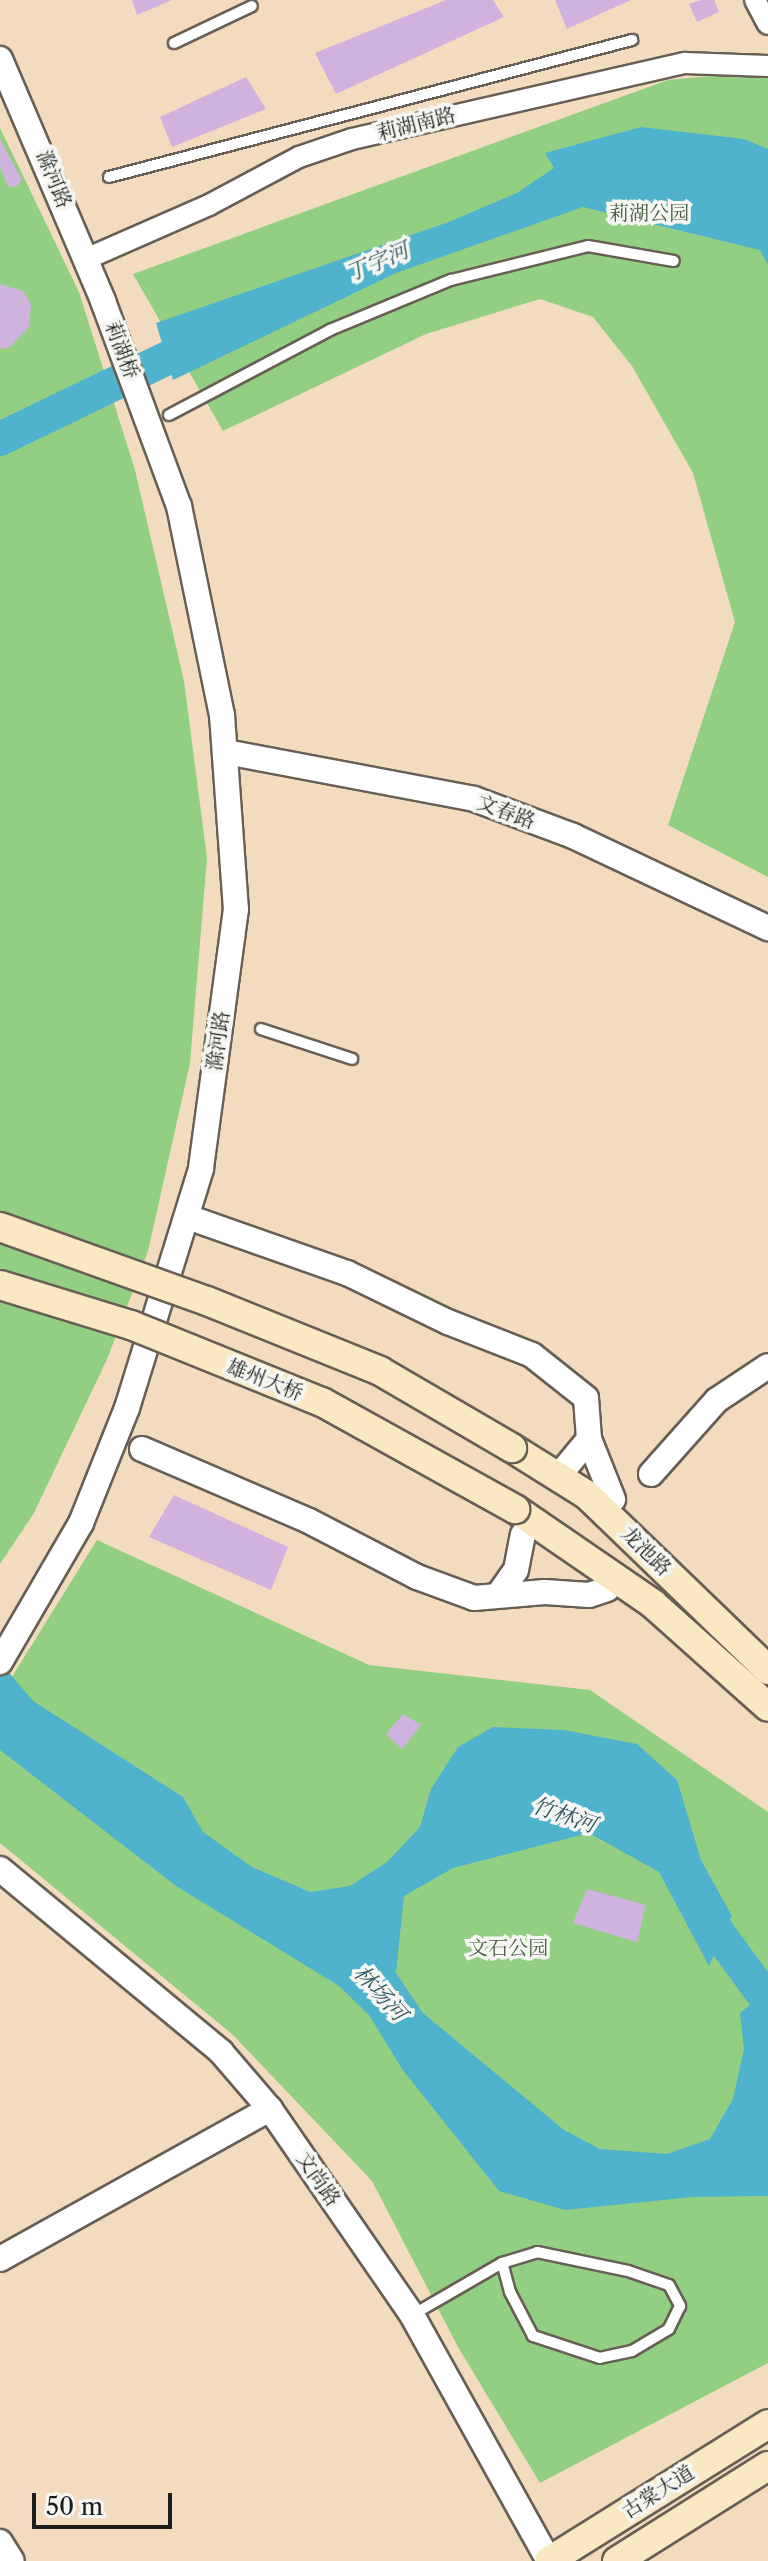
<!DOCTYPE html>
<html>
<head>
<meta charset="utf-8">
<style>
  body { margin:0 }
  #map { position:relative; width:768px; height:2561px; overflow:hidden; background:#f3dbbf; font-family:"Libre Caslon Text","Noto Serif SC",serif }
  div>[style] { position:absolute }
  .green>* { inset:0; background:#93cf83 }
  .water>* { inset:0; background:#4fb3cd }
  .river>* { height:34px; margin:-17px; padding:0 17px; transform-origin:17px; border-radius:17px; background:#4fb3cd }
  .building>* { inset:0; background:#d0b2de }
  .roads { filter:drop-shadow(2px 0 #675f55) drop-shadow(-2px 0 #675f55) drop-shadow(0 2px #675f55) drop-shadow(0 -2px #675f55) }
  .service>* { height:10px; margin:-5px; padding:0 5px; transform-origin:5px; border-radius:5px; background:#fff }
  .minor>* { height:20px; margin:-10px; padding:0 10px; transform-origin:10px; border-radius:10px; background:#fff }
  .tertiary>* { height:24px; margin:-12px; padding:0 12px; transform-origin:12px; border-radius:12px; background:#fff }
  .secondary>* { height:28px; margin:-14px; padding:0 14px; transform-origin:14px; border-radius:14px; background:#fae7c3 }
  .bridges { filter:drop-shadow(2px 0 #675f55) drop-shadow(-2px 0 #675f55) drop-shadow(0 2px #675f55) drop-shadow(0 -2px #675f55) }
  .secondary-bridge>* { height:28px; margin:-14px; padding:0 14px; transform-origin:14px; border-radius:14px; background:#fae7c3 }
  span { translate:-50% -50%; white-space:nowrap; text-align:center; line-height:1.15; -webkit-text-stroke:7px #f6f6f2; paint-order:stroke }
  .street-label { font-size:20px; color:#1c1c1c }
  .park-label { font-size:20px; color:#465b40 }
  .water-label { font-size:22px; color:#305863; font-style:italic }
  .scale { position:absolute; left:32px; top:2493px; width:140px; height:36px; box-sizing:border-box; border:4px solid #1c1c1c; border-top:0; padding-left:10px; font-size:24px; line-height:28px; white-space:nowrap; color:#1c1c1c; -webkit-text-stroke:6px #f6f6f2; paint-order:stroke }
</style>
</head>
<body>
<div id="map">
  <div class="green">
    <i style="clip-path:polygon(732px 74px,768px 75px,768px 877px,668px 825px,735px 622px,693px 473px,632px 366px,593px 317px,540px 299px,426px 334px,223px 431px,133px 274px,668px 80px)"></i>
    <i style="clip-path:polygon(0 128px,79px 292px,135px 470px,184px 681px,207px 858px,190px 1063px,148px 1251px,108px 1357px,34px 1513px,0 1564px)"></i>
    <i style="clip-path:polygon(97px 1540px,369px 1665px,590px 1690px,768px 1812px,768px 2363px,540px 2483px,458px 2347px,372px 2181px,233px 2035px,0 1843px,0 1696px)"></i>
  </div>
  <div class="water">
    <i style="clip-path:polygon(641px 127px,744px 139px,768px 149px,768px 265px,760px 250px,583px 207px,396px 273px,173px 380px,156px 323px,446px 223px,517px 193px,554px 168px,545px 153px)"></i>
    <i style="clip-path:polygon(0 1662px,33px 1701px,183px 1797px,203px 1832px,252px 1867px,310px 1892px,350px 1886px,387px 1862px,420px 1827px,431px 1789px,458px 1747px,493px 1727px,564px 1730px,637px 1744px,677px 1780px,701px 1860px,732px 1916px,709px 1966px,659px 1872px,589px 1833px,453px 1868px,404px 1896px,396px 1973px,423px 2013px,564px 2130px,600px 2149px,667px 2154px,710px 2139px,733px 2099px,744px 2049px,740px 2013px,768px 1990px,768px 2196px,693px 2197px,565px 2210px,499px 2191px,402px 2069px,369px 2015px,339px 1986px,176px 1886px,0 1750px)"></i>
  </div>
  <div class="river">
    <i style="left:0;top:439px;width:232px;rotate:-25.8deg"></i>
    <i style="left:695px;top:1901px;width:124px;rotate:53.9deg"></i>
  </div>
  <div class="building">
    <i style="clip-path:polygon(132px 0,172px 0,137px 15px)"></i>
    <i style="clip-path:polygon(446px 0,493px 0,504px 17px,336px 94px,315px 53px)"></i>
    <i style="clip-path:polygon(555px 0,631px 0,567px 29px)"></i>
    <i style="clip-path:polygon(701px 0,714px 0,719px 12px,697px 22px,689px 4px)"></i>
    <i style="clip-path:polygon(246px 77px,266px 109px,172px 147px,160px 117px)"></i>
    <i style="clip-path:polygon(0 139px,22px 180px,17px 186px,8px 187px,0 166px)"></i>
    <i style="clip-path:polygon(0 284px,23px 291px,31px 304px,29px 327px,10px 347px,0 349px)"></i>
    <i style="clip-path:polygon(174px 1495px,288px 1547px,271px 1590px,149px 1537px)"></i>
    <i style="clip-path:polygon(403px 1714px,421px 1725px,402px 1749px,386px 1734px)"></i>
    <i style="clip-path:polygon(587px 1889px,646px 1905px,637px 1942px,573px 1923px)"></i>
  </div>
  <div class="roads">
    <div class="service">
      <i style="left:174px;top:43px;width:86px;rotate:-25.4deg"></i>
      <i style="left:109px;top:177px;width:541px;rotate:-14.68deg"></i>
      <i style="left:169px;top:415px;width:182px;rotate:-27.8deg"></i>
      <i style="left:330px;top:330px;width:131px;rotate:-22.5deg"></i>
      <i style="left:451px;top:280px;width:141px;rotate:-13.9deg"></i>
      <i style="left:588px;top:246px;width:87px;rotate:9.9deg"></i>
      <i style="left:261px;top:1029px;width:96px;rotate:18.2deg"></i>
      <i style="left:414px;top:2314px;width:102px;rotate:-30.1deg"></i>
      <i style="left:502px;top:2263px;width:37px;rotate:-17deg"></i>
      <i style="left:537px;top:2252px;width:93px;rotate:11.8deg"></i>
      <i style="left:628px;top:2271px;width:43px;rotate:18.9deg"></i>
      <i style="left:669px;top:2285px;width:24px;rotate:62deg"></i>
      <i style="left:680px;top:2306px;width:25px;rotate:116deg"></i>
      <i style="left:669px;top:2329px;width:43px;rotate:149.3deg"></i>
      <i style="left:632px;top:2351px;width:33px;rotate:168deg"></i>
      <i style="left:600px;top:2358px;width:71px;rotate:-161.8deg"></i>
      <i style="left:533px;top:2336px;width:50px;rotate:-117.6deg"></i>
      <i style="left:510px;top:2292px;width:30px;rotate:-105deg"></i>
    </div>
    <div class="minor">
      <i style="left:755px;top:0;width:27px;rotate:62deg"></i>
      <i style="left:86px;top:259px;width:134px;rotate:-23.7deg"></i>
      <i style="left:209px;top:205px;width:102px;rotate:-28.1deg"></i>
      <i style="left:299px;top:157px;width:56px;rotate:-18.8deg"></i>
      <i style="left:352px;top:139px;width:342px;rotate:-12.9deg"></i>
      <i style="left:685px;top:63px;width:83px;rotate:2.1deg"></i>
    </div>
    <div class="tertiary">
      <i style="left:0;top:59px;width:263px;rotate:66.9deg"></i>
      <i style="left:103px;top:301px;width:219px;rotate:69.7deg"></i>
      <i style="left:179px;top:506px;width:213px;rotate:78.4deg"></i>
      <i style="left:222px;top:715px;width:195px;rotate:85.9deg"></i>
      <i style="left:236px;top:909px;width:262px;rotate:97.7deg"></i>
      <i style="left:201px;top:1169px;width:250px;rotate:107.2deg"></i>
      <i style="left:127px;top:1408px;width:124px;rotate:111.8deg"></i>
      <i style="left:81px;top:1523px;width:161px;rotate:120.2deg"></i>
      <i style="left:226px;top:752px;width:252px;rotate:10.7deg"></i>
      <i style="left:474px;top:799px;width:106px;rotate:20.5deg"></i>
      <i style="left:573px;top:836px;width:216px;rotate:25.3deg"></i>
      <i style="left:199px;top:1221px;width:157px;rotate:19.4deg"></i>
      <i style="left:347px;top:1273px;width:112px;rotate:25.9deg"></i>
      <i style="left:448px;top:1322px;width:90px;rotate:21.4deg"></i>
      <i style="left:532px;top:1355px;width:69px;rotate:38.5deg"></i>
      <i style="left:586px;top:1398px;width:41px;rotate:85.8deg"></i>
      <i style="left:589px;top:1439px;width:65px;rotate:68.2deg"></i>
      <i style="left:142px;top:1449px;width:182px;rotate:23.3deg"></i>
      <i style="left:309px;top:1521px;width:122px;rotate:27.4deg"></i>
      <i style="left:417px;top:1577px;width:61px;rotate:20.2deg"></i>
      <i style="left:474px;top:1598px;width:71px;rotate:-4.8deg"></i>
      <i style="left:545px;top:1592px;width:44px;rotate:3.9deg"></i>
      <i style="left:589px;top:1595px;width:19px;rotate:-18deg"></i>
      <i style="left:561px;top:1473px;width:44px;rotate:-50.5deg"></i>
      <i style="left:651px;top:1474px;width:99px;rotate:-48.3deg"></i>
      <i style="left:717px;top:1400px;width:61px;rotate:-33.7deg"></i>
      <i style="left:499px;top:1594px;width:29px;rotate:-55deg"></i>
      <i style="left:516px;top:1570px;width:36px;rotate:-79deg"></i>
      <i style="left:0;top:1869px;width:287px;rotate:39.6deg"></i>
      <i style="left:221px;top:2052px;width:75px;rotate:49.3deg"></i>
      <i style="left:270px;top:2109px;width:250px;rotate:55.4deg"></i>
      <i style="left:412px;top:2315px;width:282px;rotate:60.9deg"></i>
      <i style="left:0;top:2259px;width:309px;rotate:-29.1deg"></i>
      <i style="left:0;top:2542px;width:22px;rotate:58deg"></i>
    </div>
    <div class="secondary">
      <i style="left:512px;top:1448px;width:89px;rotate:32.1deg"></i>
      <i style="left:587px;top:1495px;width:252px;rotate:44deg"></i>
      <i style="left:515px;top:1509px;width:168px;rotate:34.5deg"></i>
      <i style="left:653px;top:1604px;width:154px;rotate:41.8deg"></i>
      <i style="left:549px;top:2561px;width:258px;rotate:-32deg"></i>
      <i style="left:617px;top:2561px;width:178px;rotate:-32.2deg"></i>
    </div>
  </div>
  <div class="bridges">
    <div class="secondary-bridge">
      <i style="left:0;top:1227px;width:220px;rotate:19.7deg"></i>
      <i style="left:207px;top:1301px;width:187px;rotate:22deg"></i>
      <i style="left:380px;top:1371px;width:153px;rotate:30.3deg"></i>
      <i style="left:0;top:1285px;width:137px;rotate:17deg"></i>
      <i style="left:131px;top:1325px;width:206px;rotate:22deg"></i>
      <i style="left:322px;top:1402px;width:221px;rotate:29deg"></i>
    </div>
  </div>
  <div class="street-label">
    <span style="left:416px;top:124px;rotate:-14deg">莉湖南路</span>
    <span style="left:54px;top:179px;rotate:68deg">滁河路</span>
    <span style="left:122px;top:350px;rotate:69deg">莉湖桥</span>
    <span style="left:506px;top:812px;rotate:20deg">文春路</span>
    <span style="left:218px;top:1041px;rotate:-82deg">滁河路</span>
    <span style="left:265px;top:1380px;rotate:21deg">雄州大桥</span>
    <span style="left:646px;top:1551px;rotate:44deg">龙池路</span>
    <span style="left:318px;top:2179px;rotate:55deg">文尚路</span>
    <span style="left:658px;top:2492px;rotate:-32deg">古棠大道</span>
  </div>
  <div class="park-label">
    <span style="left:649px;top:213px">莉湖公园</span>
    <span style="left:508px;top:1948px">文石公园</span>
  </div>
  <div class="water-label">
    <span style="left:377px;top:262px;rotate:-23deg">丁字河</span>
    <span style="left:564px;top:1815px;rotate:19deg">竹林河</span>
    <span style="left:380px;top:1993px;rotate:48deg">林场河</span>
  </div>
  <div class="scale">50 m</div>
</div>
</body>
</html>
